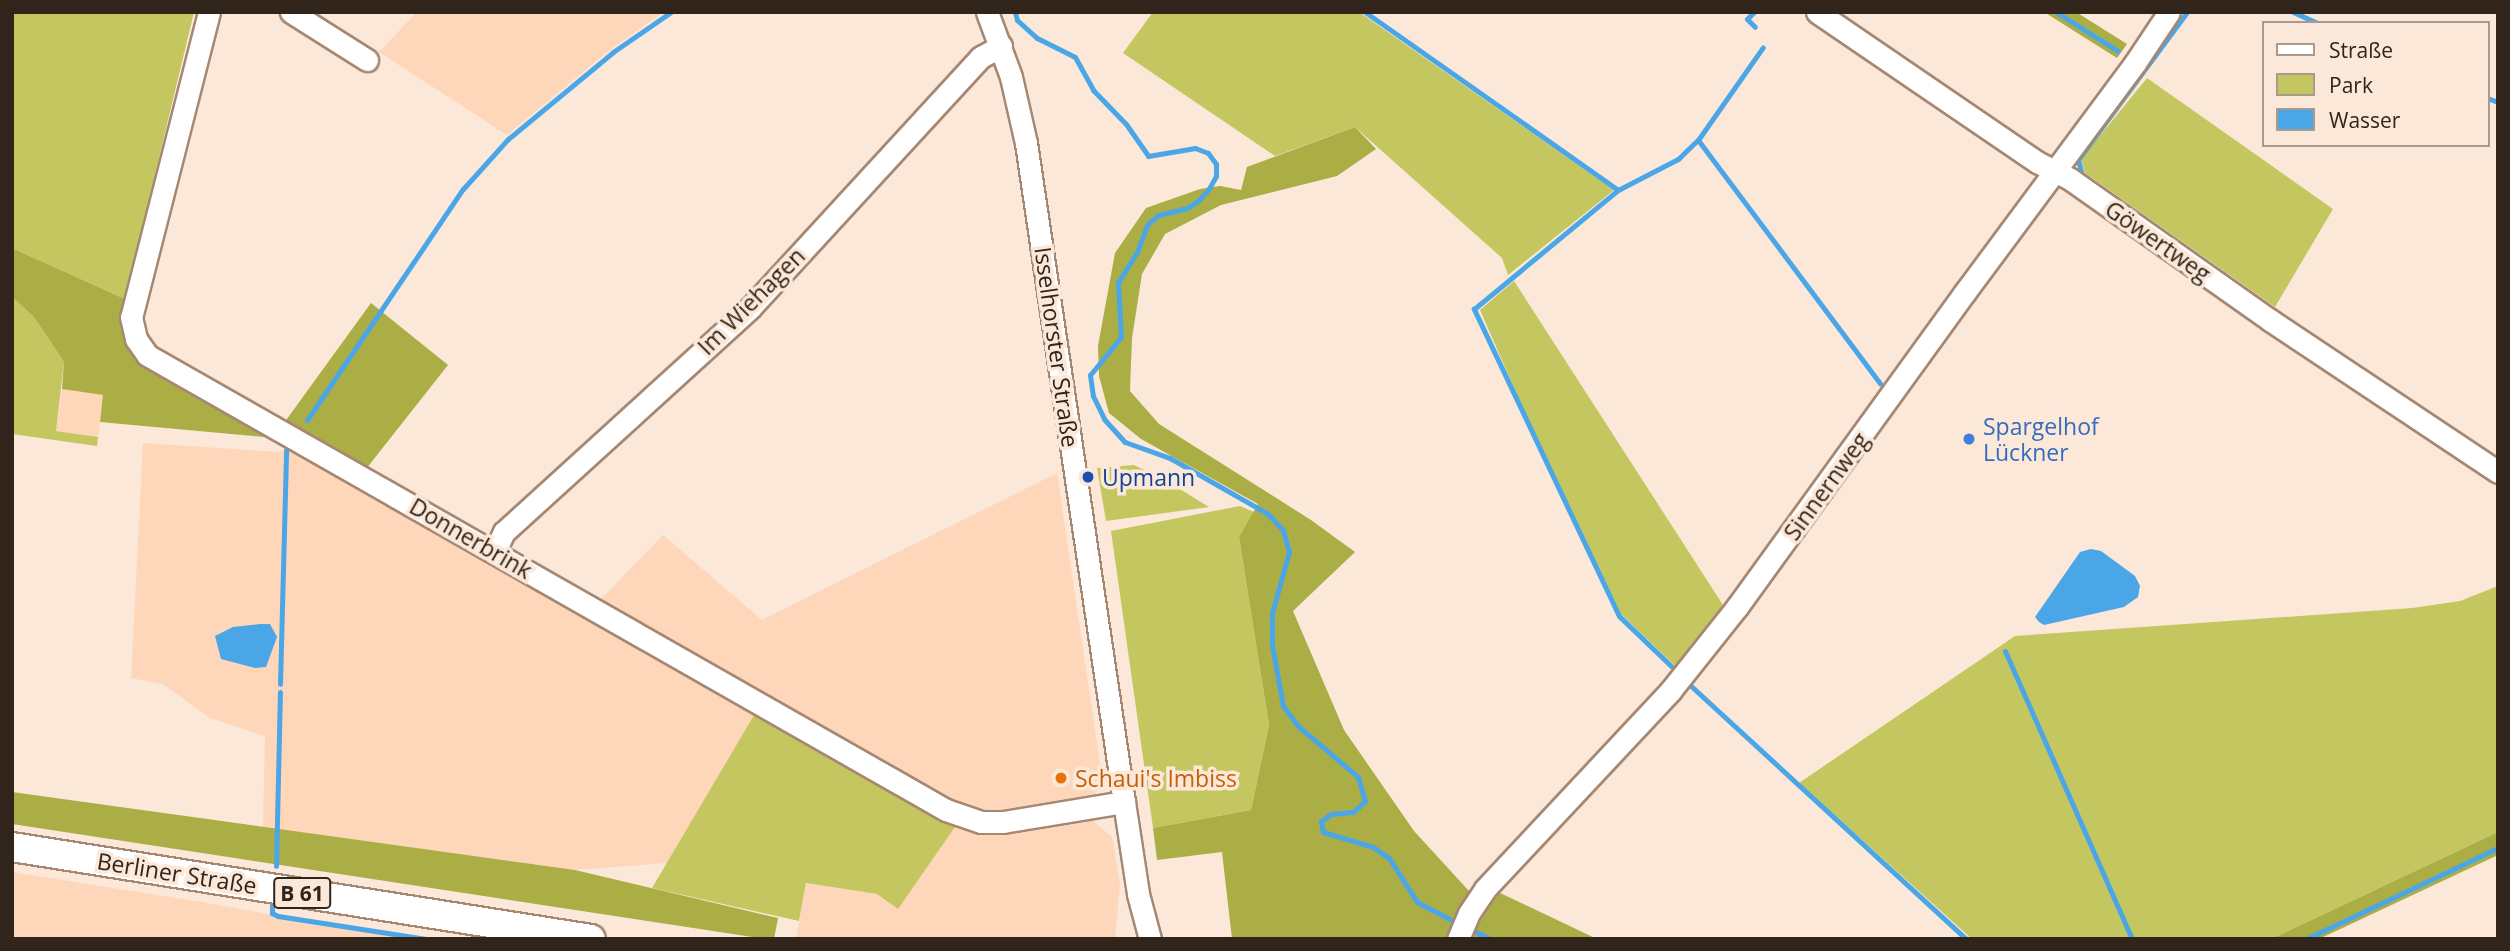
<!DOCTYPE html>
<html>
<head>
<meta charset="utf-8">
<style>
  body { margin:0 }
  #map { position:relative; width:2510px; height:951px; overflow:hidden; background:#fbe8d9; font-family:"Open Sans",sans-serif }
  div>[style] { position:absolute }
  .built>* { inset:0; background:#fed7ba }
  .green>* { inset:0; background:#c4c760 }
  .forest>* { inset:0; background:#abae44 }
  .water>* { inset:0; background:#4ba6e7 }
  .stream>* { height:5px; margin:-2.5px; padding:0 2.5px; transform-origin:2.5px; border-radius:2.5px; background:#4ba6e7 }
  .roads { filter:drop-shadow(2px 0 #a68872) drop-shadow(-2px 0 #a68872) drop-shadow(0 2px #a68872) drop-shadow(0 -2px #a68872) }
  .minor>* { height:21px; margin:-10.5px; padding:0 10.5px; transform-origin:10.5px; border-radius:10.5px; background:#fff }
  .major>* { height:28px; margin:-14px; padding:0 14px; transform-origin:14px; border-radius:14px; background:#fff }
  .dots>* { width:19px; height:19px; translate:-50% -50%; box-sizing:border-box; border:4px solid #fbe8d9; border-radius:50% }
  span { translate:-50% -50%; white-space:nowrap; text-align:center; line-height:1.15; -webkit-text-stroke:7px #fbe8d9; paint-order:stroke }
  .shield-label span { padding:2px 5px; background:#fbe8d9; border:2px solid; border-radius:5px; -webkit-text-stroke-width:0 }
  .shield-label { font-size:21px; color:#30241b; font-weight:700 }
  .street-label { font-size:23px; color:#30241b }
  .shop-label { font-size:23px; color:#366cbe }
  .left { translate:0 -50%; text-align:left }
  .transit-label { font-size:23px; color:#164399 }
  .food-label { font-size:23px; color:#c56008 }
  .frame { position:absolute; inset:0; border:14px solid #30241b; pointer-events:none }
  .legend { position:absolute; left:2262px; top:21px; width:228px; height:126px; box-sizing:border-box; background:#fbe8d9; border:2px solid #aa9a8d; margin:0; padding:9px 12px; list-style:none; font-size:21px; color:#30241b }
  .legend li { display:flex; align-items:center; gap:14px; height:35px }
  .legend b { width:35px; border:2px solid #aa9a8d }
</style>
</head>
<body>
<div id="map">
  <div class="built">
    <i style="clip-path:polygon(417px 12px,664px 12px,611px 49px,507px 135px,379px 52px)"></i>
    <i style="clip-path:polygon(62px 389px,104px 395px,98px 437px,56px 431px)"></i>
    <i style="clip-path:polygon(143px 443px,279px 452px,291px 446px,757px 710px,667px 863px,575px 870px,263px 827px,265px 736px,210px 718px,163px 684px,131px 678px)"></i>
    <i style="clip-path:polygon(1057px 473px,1102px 777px,1096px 793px,1084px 802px,1002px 814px,977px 812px,959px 807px,599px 601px,663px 535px,762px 620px)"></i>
    <i style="clip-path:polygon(1090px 818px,1112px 837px,1120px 884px,1115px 939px,796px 939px,806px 883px,877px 894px,957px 824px)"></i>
    <i style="clip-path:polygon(12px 872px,202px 902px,405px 939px,12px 939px)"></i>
  </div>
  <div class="green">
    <i style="clip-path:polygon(12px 12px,194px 12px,125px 299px,12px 248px)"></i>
    <i style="clip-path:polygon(1153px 12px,1359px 12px,1614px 190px,1508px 275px,1502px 258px,1355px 127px,1275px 156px,1123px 53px)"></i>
    <i style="clip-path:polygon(2147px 78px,2333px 209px,2275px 307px,2085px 173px,2081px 159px)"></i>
    <i style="clip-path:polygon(1514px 281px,1723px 605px,1675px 666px,1620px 613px,1518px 397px,1480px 310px)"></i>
    <i style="clip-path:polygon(12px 297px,34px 317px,64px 362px,56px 431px,98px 437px,97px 446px,12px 434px)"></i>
    <i style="clip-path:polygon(1134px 465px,1162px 478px,1209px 507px,1106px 521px,1097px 468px)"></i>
    <i style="clip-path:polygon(1240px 506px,1254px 512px,1239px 537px,1269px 725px,1251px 810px,1153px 828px,1111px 531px)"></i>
    <i style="clip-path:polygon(2498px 586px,2498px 832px,2271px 939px,1972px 939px,1799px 783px,2015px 636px,2412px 608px,2460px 601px)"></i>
    <i style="clip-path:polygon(757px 710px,957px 824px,898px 909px,877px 894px,806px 883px,799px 921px,652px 888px)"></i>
  </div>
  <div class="forest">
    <i style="clip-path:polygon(2044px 12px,2076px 12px,2127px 44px,2117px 58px)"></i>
    <i style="clip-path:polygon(1355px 127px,1376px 149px,1337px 176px,1221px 205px,1165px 234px,1142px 274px,1132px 338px,1130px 391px,1159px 424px,1311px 520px,1355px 552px,1293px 611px,1344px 730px,1414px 831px,1469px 891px,1448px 939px,1232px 939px,1222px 852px,1157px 860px,1153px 828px,1251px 810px,1269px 725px,1239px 537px,1258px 504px,1141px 439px,1109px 413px,1099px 376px,1098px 346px,1115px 253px,1146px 208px,1200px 189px,1220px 186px,1241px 190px,1247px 167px)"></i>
    <i style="clip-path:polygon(12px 248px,125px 299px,128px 342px,266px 432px,264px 437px,100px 422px,103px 395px,62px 389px,64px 362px,34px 317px,12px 297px)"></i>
    <i style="clip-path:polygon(371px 303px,448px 365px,366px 469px,284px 423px)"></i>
    <i style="clip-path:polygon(12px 792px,575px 870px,778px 918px,774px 939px,766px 939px,12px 824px)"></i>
    <i style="clip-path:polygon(2498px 832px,2498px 855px,2319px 939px,2271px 939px)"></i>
    <i style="clip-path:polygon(1498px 892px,1597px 939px,1469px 939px,1477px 920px)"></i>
  </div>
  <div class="water">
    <i style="clip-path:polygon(2091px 549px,2101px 551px,2135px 576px,2140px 586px,2138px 597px,2124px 607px,2044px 625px,2039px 622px,2035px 617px,2080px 552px)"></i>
    <i style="clip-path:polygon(260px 624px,270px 624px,277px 637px,266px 667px,255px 668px,221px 659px,215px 636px,233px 627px)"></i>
  </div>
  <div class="stream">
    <i style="left:1015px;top:12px;width:8px;rotate:76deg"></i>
    <i style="left:1017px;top:20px;width:27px;rotate:42deg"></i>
    <i style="left:1037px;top:38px;width:42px;rotate:26.6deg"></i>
    <i style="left:1075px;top:57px;width:38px;rotate:61deg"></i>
    <i style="left:1093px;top:90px;width:47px;rotate:45.9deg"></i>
    <i style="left:1126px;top:124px;width:39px;rotate:55deg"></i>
    <i style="left:1148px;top:156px;width:48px;rotate:-9.7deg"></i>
    <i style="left:1195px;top:148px;width:14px;rotate:21deg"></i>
    <i style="left:1208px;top:153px;width:14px;rotate:54deg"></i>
    <i style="left:1216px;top:164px;width:12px;rotate:90deg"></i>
    <i style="left:1216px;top:176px;width:13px;rotate:119deg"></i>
    <i style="left:1210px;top:187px;width:17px;rotate:130deg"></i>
    <i style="left:1199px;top:200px;width:14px;rotate:146deg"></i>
    <i style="left:1187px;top:208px;width:30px;rotate:166deg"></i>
    <i style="left:1158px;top:215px;width:15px;rotate:138deg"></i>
    <i style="left:1147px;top:225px;width:29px;rotate:110deg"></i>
    <i style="left:1137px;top:252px;width:36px;rotate:122deg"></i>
    <i style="left:1118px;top:283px;width:54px;rotate:86.8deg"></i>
    <i style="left:1121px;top:337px;width:49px;rotate:129.2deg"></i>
    <i style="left:1090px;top:375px;width:21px;rotate:82deg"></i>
    <i style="left:1093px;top:396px;width:25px;rotate:64deg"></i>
    <i style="left:1104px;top:419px;width:31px;rotate:48deg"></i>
    <i style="left:1125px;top:442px;width:48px;rotate:19.6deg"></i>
    <i style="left:1170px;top:458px;width:113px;rotate:29.7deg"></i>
    <i style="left:1268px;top:514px;width:22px;rotate:47deg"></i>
    <i style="left:1283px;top:530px;width:23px;rotate:75deg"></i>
    <i style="left:1289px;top:552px;width:63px;rotate:105.6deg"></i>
    <i style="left:1272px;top:613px;width:32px;rotate:90deg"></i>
    <i style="left:1272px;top:645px;width:62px;rotate:79.8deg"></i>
    <i style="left:1283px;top:706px;width:25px;rotate:53deg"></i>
    <i style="left:1298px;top:726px;width:79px;rotate:40.4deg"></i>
    <i style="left:1358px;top:777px;width:25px;rotate:74deg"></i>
    <i style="left:1365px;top:801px;width:16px;rotate:137deg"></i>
    <i style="left:1353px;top:812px;width:22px;rotate:175deg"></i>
    <i style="left:1331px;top:814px;width:12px;rotate:145deg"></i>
    <i style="left:1321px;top:821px;width:11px;rotate:80deg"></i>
    <i style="left:1323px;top:832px;width:52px;rotate:16.7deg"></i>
    <i style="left:1373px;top:847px;width:19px;rotate:35deg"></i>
    <i style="left:1389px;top:858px;width:52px;rotate:57.5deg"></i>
    <i style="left:1417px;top:902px;width:47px;rotate:27.6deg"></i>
    <i style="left:1365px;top:12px;width:309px;rotate:35.1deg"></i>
    <i style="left:1754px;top:12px;width:10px;rotate:135deg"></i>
    <i style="left:1747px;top:19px;width:11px;rotate:45deg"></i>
    <i style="left:2056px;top:12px;width:73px;rotate:32.2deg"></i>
    <i style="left:2187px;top:12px;width:184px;rotate:126.4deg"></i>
    <i style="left:2078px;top:160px;width:16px;rotate:75deg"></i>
    <i style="left:2082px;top:175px;width:225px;rotate:35.2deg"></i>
    <i style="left:2293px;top:12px;width:27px;rotate:24deg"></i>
    <i style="left:2487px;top:98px;width:12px;rotate:20deg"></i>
    <i style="left:1698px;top:140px;width:304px;rotate:53.2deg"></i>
    <i style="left:307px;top:420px;width:279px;rotate:-56deg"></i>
    <i style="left:463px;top:189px;width:67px;rotate:-48deg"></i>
    <i style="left:508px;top:139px;width:136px;rotate:-39.6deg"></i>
    <i style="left:613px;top:52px;width:70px;rotate:-34.6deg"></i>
    <i style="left:2005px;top:651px;width:315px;rotate:66.2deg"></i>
    <i style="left:1671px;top:666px;width:72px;rotate:-136.1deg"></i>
    <i style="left:1619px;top:616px;width:340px;rotate:-115.3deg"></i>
    <i style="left:1474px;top:309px;width:187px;rotate:-39.6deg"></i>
    <i style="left:1618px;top:190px;width:68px;rotate:-27.3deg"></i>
    <i style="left:1678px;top:159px;width:28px;rotate:-44deg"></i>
    <i style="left:1698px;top:140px;width:113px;rotate:-55deg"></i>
    <i style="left:280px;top:684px;width:234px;rotate:-88.5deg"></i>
    <i style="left:1691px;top:686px;width:374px;rotate:42.6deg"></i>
    <i style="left:276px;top:866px;width:174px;rotate:-88.7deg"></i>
    <i style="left:272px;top:906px;width:7px;rotate:90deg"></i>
    <i style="left:272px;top:913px;width:7px;rotate:27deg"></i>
    <i style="left:278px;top:916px;width:150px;rotate:8.8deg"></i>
    <i style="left:1468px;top:928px;width:25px;rotate:26deg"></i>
    <i style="left:2306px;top:939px;width:212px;rotate:-25.4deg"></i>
  </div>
  <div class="roads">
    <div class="minor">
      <i style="left:209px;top:12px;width:315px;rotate:104.3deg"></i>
      <i style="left:131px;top:317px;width:23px;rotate:77deg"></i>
      <i style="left:136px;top:339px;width:19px;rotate:55deg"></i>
      <i style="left:147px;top:355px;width:919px;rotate:29.66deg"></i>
      <i style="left:946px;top:810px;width:37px;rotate:19deg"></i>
      <i style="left:981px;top:822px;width:22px"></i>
      <i style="left:1003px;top:822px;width:123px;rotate:-9.4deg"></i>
      <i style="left:291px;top:12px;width:90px;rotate:32.3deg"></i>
      <i style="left:987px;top:12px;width:69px;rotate:69.7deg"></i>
      <i style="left:1011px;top:77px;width:68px;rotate:77.2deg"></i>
      <i style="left:1026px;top:143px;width:666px;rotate:81.54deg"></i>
      <i style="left:1124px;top:802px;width:93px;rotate:81.3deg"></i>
      <i style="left:1138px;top:894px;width:47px;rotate:75.1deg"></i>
      <i style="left:1817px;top:12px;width:266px;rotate:34.3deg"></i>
      <i style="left:2037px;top:162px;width:37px;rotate:27deg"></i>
      <i style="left:2070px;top:179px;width:245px;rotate:35.2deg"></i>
      <i style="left:2270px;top:320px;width:274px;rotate:33.7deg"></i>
      <i style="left:495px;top:551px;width:21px;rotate:-65deg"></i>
      <i style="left:504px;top:532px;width:334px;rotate:-42.3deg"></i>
      <i style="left:751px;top:307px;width:340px;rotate:-47.4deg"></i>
      <i style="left:981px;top:57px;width:23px;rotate:-29deg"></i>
      <i style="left:1458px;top:939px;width:28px;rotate:-67deg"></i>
      <i style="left:1469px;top:913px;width:29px;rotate:-56deg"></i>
      <i style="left:1485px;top:889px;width:272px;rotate:-46.9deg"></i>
      <i style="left:1671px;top:690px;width:106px;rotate:-51.5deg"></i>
      <i style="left:1737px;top:607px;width:389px;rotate:-54.1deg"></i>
      <i style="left:1965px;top:292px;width:285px;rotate:-53.4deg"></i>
      <i style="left:2135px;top:63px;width:61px;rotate:-56.3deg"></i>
    </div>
    <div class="major">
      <i style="left:12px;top:847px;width:586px;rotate:9.03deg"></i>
    </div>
  </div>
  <div class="dots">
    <i style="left:1969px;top:439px;background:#3f7fe0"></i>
    <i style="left:1088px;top:477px;background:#1a4fb4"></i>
    <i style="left:1061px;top:778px;background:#e8710a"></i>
  </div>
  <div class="shield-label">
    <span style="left:302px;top:893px">B 61</span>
  </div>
  <div class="street-label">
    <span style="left:2158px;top:241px;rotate:35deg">Göwertweg</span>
    <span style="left:751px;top:301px;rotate:-45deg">Im Wiehagen</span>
    <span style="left:1057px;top:347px;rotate:82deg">Isselhorster Straße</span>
    <span style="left:1826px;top:486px;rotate:-54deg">Sinnernweg</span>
    <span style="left:471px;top:538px;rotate:30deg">Donnerbrink</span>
    <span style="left:177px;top:873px;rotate:9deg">Berliner Straße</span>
  </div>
  <div class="shop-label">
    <span class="left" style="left:1983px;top:439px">Spargelhof<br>Lückner</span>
  </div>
  <div class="transit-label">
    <span class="left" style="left:1102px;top:477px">Upmann</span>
  </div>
  <div class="food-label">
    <span class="left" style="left:1075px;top:778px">Schaui's Imbiss</span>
  </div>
  <div class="frame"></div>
  <ul class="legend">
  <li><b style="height:9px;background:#fff"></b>Straße</li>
  <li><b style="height:19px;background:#c4c760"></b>Park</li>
  <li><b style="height:19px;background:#4ba6e7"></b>Wasser</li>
  </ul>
</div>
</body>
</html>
